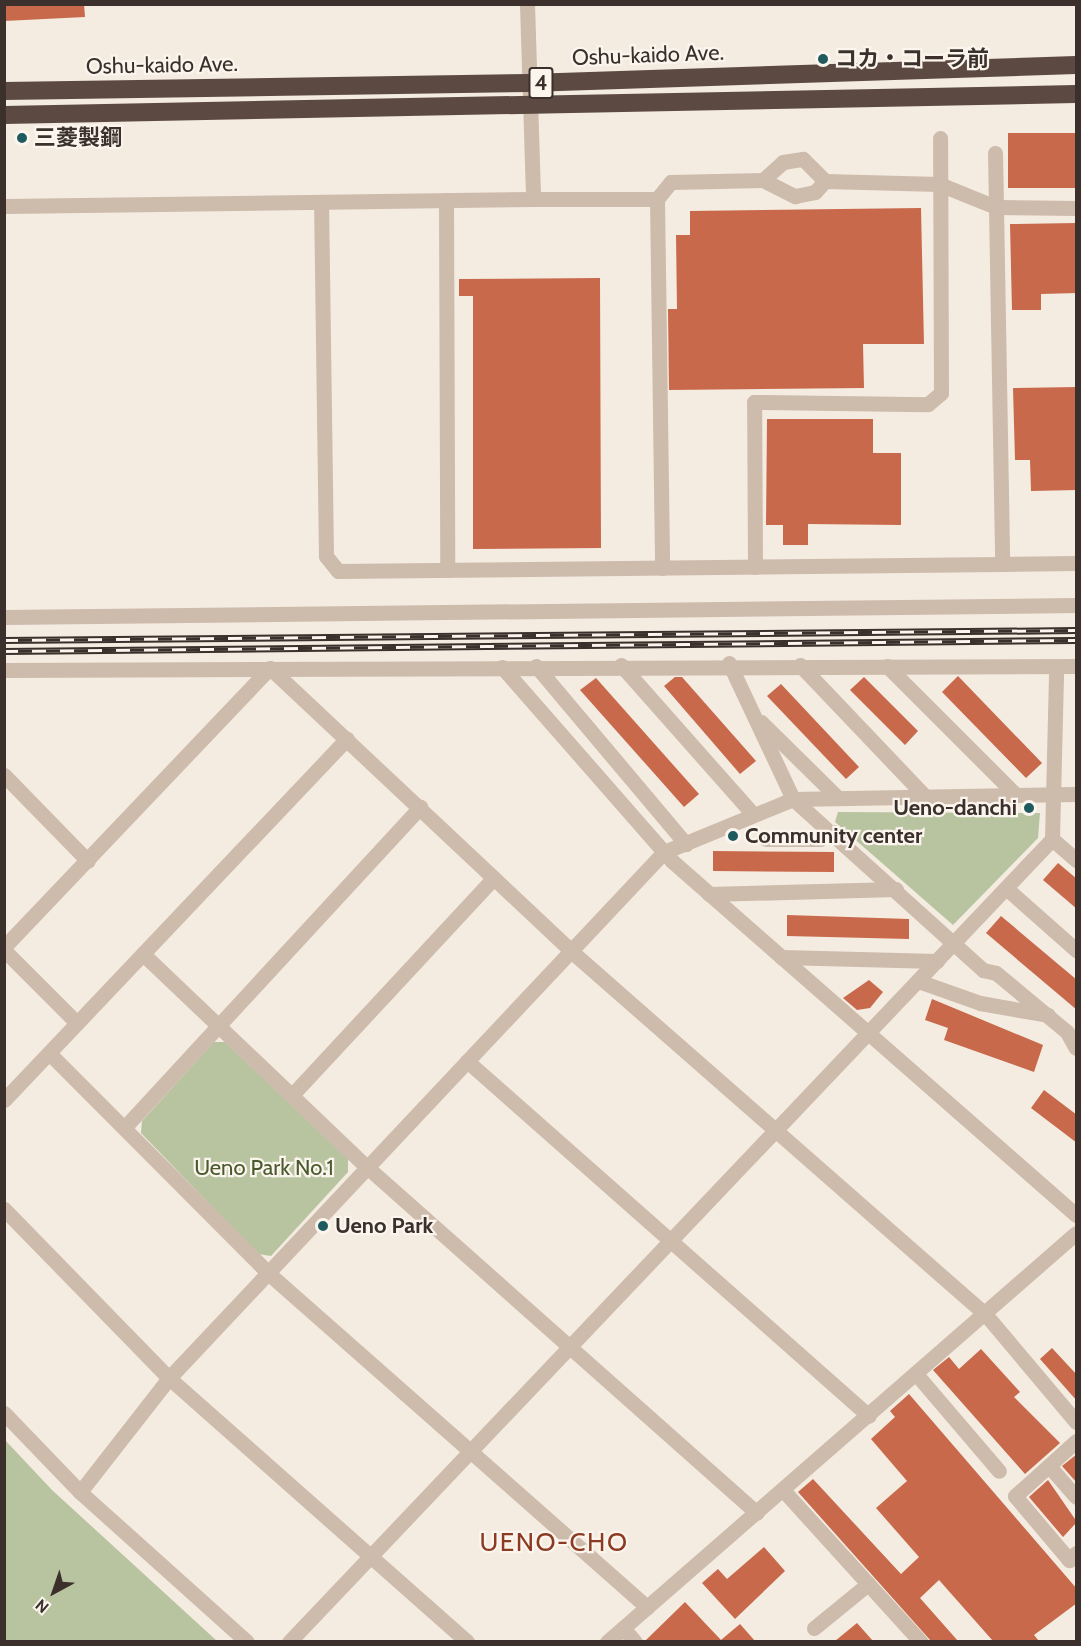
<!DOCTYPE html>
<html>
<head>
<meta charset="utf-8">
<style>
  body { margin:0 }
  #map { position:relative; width:1081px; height:1646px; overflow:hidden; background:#f4ebe1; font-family:Cabin,"Noto Sans JP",sans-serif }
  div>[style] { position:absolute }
  .green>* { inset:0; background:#b8c4a0 }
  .building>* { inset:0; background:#c8694b }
  .minor>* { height:15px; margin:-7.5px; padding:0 7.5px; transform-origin:7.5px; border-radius:7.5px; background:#cdbbac }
  .highway>* { height:18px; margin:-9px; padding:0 9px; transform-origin:9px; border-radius:9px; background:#5c4a42 }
  .rail>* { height:7px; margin-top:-3.5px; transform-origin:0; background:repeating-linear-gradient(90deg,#fbf5ee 0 14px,#3b302b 0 28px); box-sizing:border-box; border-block:2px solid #3b302b }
  .dots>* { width:16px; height:16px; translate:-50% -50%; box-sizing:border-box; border:3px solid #fbf5ee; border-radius:50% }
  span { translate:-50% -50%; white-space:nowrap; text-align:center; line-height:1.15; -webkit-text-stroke:4.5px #fbf5ee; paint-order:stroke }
  .shield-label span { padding:2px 4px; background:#fbf5ee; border:2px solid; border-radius:4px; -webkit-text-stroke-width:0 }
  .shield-label { font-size:21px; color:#3b302b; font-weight:700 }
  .street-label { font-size:22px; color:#3b302b }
  .poi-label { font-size:22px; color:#3b302b; font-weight:700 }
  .left { translate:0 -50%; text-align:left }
  .right { translate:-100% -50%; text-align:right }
  .park-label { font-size:22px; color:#4a5a2e }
  .quarter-label { font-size:26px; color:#8c3b22; letter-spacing:1.5px }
  .frame { position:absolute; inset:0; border:6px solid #3b302b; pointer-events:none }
  .north { position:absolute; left:24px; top:1562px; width:60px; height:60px; -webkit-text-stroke:4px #fbf5ee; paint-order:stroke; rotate:220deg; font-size:16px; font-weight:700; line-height:24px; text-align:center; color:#3b302b }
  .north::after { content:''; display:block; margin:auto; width:21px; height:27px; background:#3b302b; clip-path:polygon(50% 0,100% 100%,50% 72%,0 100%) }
</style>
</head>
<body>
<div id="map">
  <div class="green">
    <i style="clip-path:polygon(838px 812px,1040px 813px,1038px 838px,953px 925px,835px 822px)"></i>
    <i style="clip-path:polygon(214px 1042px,225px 1042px,348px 1159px,348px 1172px,271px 1256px,258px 1254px,141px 1133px,142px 1121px)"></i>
    <i style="clip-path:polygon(5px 1440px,52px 1490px,217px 1641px,5px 1641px)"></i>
  </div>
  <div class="building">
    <i style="clip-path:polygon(4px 4px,84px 4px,85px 17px,4px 21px)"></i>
    <i style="clip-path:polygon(1008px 133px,1077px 133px,1077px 188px,1008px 188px)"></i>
    <i style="clip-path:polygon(921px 208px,924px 344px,863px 344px,864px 388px,669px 390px,668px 309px,677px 309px,676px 235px,690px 235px,690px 211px)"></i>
    <i style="clip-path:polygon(1077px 223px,1077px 293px,1041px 294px,1041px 310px,1012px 310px,1010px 224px)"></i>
    <i style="clip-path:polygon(600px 278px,601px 548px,473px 549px,473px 296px,459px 296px,459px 279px)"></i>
    <i style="clip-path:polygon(1077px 387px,1077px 490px,1031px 491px,1030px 460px,1015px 460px,1013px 388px)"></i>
    <i style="clip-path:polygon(767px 419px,873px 419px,873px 453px,901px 453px,901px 525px,808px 524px,808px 545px,783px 545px,783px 525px,766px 525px)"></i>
    <i style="clip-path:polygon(958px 676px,1042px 763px,1026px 778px,942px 692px)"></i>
    <i style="clip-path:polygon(675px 677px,682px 677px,756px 761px,740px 774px,664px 686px)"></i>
    <i style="clip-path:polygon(864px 677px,918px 731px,905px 745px,850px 690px)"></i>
    <i style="clip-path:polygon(596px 678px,699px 794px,684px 807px,580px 690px)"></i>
    <i style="clip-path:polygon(781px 684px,859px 767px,846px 779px,767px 696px)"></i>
    <i style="clip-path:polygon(713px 851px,834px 852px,834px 872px,713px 871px)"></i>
    <i style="clip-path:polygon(1058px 863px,1077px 879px,1077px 909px,1043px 880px)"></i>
    <i style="clip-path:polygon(787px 915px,909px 919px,909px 939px,787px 936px)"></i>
    <i style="clip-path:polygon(1001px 916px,1077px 980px,1077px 1010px,986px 933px)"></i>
    <i style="clip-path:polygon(869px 980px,883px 992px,870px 1008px,857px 1010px,843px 998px)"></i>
    <i style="clip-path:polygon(932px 999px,1043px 1045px,1034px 1072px,944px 1040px,948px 1028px,925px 1020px)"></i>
    <i style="clip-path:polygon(1044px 1090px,1077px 1115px,1077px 1143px,1031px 1108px)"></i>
    <i style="clip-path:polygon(1052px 1348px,1077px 1375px,1077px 1401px,1040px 1359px)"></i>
    <i style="clip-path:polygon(981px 1349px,1020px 1392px,1014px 1397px,1060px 1443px,1025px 1474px,933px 1370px,949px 1357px,959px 1369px)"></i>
    <i style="clip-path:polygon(909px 1394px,1077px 1589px,1077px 1603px,1034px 1635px,1039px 1641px,993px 1641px,939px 1580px,920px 1598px,958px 1641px,931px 1641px,798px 1492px,813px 1479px,901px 1574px,919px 1557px,876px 1508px,907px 1481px,871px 1439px,895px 1417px,890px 1411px)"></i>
    <i style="clip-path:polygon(1077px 1454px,1077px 1483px,1062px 1466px)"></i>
    <i style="clip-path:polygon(1048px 1480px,1077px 1522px,1063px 1537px,1029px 1497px)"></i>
    <i style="clip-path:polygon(764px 1547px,785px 1571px,735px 1619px,702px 1583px,718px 1569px,727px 1579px)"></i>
    <i style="clip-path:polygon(685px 1602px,721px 1640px,740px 1624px,755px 1641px,645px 1641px)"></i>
    <i style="clip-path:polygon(857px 1623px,873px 1641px,835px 1641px)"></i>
  </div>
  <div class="minor">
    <i style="left:527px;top:4px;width:195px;rotate:88.2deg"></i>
    <i style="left:995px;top:153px;width:54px;rotate:88.9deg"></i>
    <i style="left:996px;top:207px;width:80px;rotate:0.7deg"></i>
    <i style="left:763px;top:180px;width:27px;rotate:-42deg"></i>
    <i style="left:783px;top:162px;width:20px;rotate:-9deg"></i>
    <i style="left:803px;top:159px;width:31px;rotate:45deg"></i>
    <i style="left:657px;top:199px;width:369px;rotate:89.2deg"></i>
    <i style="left:446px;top:200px;width:370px;rotate:89.8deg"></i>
    <i style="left:4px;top:206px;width:529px;rotate:-0.76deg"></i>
    <i style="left:533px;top:199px;width:124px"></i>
    <i style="left:657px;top:199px;width:22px;rotate:-51deg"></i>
    <i style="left:671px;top:182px;width:92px;rotate:-1.2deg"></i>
    <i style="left:763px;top:180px;width:36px;rotate:27deg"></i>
    <i style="left:795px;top:196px;width:20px;rotate:-11deg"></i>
    <i style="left:815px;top:192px;width:15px;rotate:-48deg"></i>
    <i style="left:825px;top:181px;width:114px;rotate:1.5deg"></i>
    <i style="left:939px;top:184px;width:61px;rotate:22deg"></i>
    <i style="left:996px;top:207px;width:357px;rotate:89deg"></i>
    <i style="left:1002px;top:564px;width:664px;rotate:179.4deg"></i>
    <i style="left:338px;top:571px;width:19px;rotate:-129deg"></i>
    <i style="left:326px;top:556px;width:354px;rotate:-90.8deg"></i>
    <i style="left:1002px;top:564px;width:74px;rotate:-0.8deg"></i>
    <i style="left:755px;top:567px;width:165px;rotate:-90.3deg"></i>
    <i style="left:754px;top:402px;width:174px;rotate:0.7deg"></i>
    <i style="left:928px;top:404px;width:17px;rotate:-40deg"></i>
    <i style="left:941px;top:393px;width:255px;rotate:-90.2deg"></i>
    <i style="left:4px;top:617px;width:1072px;rotate:-0.64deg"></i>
    <i style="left:729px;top:663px;width:150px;rotate:64.8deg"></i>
    <i style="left:793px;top:799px;width:256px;rotate:42deg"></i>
    <i style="left:983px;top:970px;width:13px;rotate:13deg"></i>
    <i style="left:996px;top:973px;width:92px;rotate:39.7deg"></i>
    <i style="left:1067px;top:1032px;width:18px;rotate:61deg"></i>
    <i style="left:621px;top:665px;width:199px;rotate:48.5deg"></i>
    <i style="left:800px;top:665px;width:180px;rotate:46.4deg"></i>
    <i style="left:536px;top:666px;width:233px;rotate:49.9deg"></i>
    <i style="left:887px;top:666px;width:181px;rotate:45deg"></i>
    <i style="left:502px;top:667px;width:258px;rotate:48.8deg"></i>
    <i style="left:672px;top:861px;width:537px;rotate:41.23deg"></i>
    <i style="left:270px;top:668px;width:413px;rotate:43.2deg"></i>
    <i style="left:571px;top:951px;width:552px;rotate:41.25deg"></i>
    <i style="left:986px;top:1315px;width:140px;rotate:49.9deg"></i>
    <i style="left:4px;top:670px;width:1072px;rotate:-0.21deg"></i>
    <i style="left:761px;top:722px;width:105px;rotate:44.6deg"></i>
    <i style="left:4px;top:775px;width:120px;rotate:45.7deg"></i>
    <i style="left:766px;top:839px;width:54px"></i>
    <i style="left:820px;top:839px;width:15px;rotate:-28deg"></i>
    <i style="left:1052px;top:839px;width:32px;rotate:41deg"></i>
    <i style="left:1006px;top:888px;width:94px;rotate:41.5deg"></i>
    <i style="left:709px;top:894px;width:187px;rotate:-1.5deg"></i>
    <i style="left:4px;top:947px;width:385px;rotate:-46.4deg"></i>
    <i style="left:4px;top:950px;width:103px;rotate:45deg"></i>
    <i style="left:143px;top:954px;width:309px;rotate:43.6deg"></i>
    <i style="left:367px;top:1167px;width:521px;rotate:41.58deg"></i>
    <i style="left:781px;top:957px;width:156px;rotate:1.5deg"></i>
    <i style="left:918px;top:981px;width:66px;rotate:19.5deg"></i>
    <i style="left:980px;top:1003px;width:69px;rotate:10deg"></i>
    <i style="left:49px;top:1053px;width:309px;rotate:45.1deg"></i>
    <i style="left:267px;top:1272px;width:507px;rotate:41.4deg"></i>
    <i style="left:467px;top:1061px;width:536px;rotate:41.45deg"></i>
    <i style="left:292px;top:1095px;width:296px;rotate:-47.1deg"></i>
    <i style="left:4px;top:1100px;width:498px;rotate:-46.5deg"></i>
    <i style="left:124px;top:1128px;width:437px;rotate:-47.3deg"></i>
    <i style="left:4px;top:1209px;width:236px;rotate:45.7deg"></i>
    <i style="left:169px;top:1378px;width:398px;rotate:41.5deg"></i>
    <i style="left:917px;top:1375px;width:126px;rotate:49.5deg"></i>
    <i style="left:4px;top:1413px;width:110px;rotate:46.1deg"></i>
    <i style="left:80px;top:1492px;width:224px;rotate:41.9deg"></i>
    <i style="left:1076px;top:1441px;width:82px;rotate:138deg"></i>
    <i style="left:1015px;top:1496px;width:84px;rotate:49.8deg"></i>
    <i style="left:1069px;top:1560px;width:10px;rotate:-45deg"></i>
    <i style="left:1049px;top:1466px;width:41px;rotate:48.9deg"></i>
    <i style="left:783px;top:1490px;width:205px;rotate:47.8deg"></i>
    <i style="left:80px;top:1492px;width:145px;rotate:-52deg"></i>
    <i style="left:169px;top:1378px;width:722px;rotate:-46.74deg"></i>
    <i style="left:664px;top:852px;width:139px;rotate:-22.3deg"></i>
    <i style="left:793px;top:799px;width:283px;rotate:-1deg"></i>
    <i style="left:623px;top:1628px;width:18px;rotate:49deg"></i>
    <i style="left:814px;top:1628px;width:70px;rotate:-39.2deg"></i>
    <i style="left:289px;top:1642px;width:1108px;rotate:-46.46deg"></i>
    <i style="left:1052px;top:839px;width:169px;rotate:-88.6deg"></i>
    <i style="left:607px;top:1642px;width:622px;rotate:-41.09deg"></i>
  </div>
  <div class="highway">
    <i style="left:4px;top:91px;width:525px;rotate:-0.87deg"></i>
    <i style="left:529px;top:83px;width:547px;rotate:-1.88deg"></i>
    <i style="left:4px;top:115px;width:1072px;rotate:-1.12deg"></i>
  </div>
  <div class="rail">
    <i style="left:4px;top:640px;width:1072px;rotate:-0.53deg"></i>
    <i style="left:4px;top:651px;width:1072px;rotate:-0.59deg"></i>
  </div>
  <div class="dots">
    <i style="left:823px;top:59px;background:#1f5a5e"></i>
    <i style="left:22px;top:138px;background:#1f5a5e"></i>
    <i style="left:1029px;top:808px;background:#1f5a5e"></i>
    <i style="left:733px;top:836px;background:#1f5a5e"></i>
    <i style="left:323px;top:1226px;background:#1f5a5e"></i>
  </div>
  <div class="shield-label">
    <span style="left:541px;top:83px">4</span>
  </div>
  <div class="street-label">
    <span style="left:648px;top:55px;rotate:-2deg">Oshu-kaido Ave.</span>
    <span style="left:162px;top:65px;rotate:-1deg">Oshu-kaido Ave.</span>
  </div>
  <div class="poi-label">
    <span class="left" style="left:835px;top:59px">コカ・コーラ前</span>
    <span class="left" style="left:34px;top:138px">三菱製鋼</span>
    <span class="right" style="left:1017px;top:808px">Ueno-danchi</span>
    <span class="left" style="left:745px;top:836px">Community center</span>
    <span class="left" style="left:335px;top:1226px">Ueno Park</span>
  </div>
  <div class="park-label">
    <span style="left:264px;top:1168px">Ueno Park No.1</span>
  </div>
  <div class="quarter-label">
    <span style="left:554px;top:1543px">UENO-CHO</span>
  </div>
  <div class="frame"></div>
  <div class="north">N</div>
</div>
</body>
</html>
